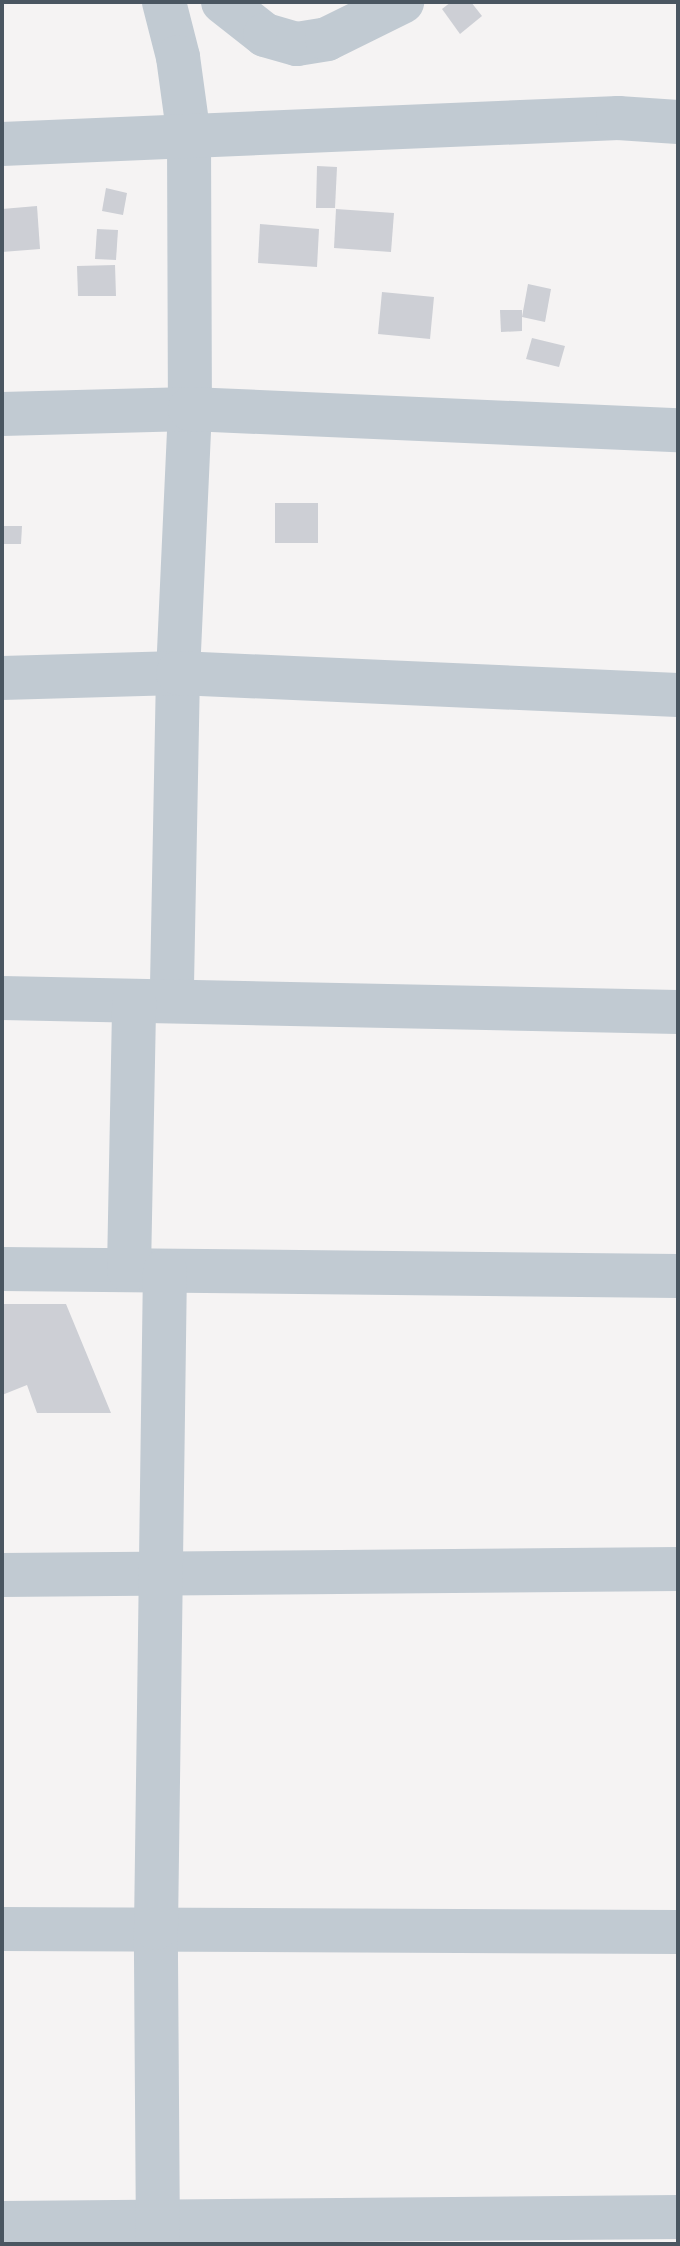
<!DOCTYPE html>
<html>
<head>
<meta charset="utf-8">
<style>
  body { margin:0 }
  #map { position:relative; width:680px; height:2246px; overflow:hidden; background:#f5f3f3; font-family:Roboto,sans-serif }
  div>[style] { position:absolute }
  .building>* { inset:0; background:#cdcfd5 }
  .minor>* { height:44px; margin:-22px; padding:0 22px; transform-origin:22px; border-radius:22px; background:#c1cad2 }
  span { translate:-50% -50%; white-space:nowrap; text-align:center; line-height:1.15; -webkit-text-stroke:7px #fff; paint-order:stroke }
  .frame { position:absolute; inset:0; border:4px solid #4a5661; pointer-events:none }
</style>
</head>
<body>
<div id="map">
  <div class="building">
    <i style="clip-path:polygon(451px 2px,471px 2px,482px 16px,460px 34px,442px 9px)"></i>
    <i style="clip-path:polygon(317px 166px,337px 167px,335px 208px,316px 208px)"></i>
    <i style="clip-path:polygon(106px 188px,127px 193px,123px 215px,102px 211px)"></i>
    <i style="clip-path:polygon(37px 206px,40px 249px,2px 252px,2px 209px)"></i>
    <i style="clip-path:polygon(336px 209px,394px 213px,391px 252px,334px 248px)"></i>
    <i style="clip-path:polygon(260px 224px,319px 229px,317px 267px,258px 263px)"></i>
    <i style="clip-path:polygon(97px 229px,118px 230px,116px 260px,95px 259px)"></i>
    <i style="clip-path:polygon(115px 265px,116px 296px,78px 296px,77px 266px)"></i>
    <i style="clip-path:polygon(528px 284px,551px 289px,545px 322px,522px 317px)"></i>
    <i style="clip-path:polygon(382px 292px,434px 297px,430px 339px,378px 334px)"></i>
    <i style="clip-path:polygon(500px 310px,522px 310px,522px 331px,501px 332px)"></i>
    <i style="clip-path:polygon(532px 338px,565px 346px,559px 367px,526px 359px)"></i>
    <i style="clip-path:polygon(275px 503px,318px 503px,318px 543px,275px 543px)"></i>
    <i style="clip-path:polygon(2px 526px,22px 526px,21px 544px,2px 544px)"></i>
    <i style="clip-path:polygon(2px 1304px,66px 1304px,111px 1413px,37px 1413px,27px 1385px,2px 1395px)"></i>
  </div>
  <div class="minor">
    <i style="left:164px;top:2px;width:57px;rotate:75.7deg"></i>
    <i style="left:178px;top:57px;width:81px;rotate:82.2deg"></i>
    <i style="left:189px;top:137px;width:272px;rotate:89.8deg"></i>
    <i style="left:190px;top:409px;width:264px;rotate:92.6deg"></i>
    <i style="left:178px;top:673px;width:326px;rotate:91.1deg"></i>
    <i style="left:223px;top:2px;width:53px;rotate:38.2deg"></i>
    <i style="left:265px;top:35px;width:33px;rotate:16deg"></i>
    <i style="left:297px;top:44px;width:30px;rotate:-9deg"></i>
    <i style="left:327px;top:39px;width:84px;rotate:-26.3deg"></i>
    <i style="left:2px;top:144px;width:617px;rotate:-2.42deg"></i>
    <i style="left:618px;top:118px;width:60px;rotate:3.8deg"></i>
    <i style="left:2px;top:414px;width:188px;rotate:-1.5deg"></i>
    <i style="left:190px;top:409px;width:488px;rotate:2.5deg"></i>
    <i style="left:2px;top:678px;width:176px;rotate:-1.6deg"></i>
    <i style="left:178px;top:673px;width:500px;rotate:2.52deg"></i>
    <i style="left:2px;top:998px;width:676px;rotate:1.19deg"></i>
    <i style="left:2px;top:1269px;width:676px;rotate:0.59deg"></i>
    <i style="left:129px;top:1270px;width:269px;rotate:-88.9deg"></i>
    <i style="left:2px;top:1575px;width:676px;rotate:-0.51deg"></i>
    <i style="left:2px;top:1929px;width:676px;rotate:0.25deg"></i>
    <i style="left:2px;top:2223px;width:676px;rotate:-0.51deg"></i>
    <i style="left:158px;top:2244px;width:316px;rotate:-90.4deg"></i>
    <i style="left:156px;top:1928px;width:657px;rotate:-89.22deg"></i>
  </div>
  <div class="frame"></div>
</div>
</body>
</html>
